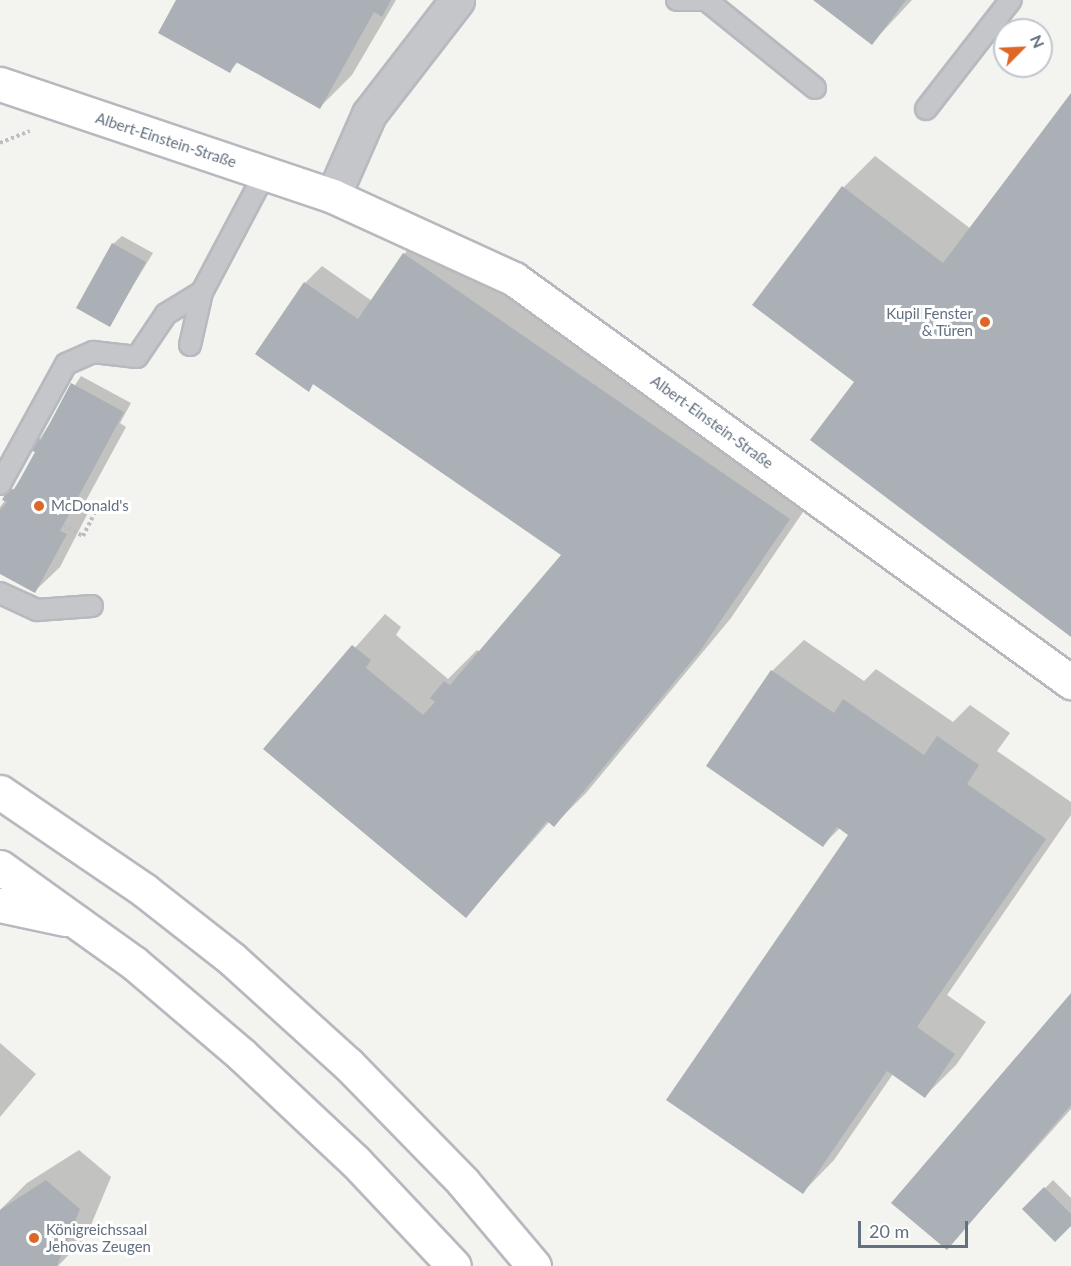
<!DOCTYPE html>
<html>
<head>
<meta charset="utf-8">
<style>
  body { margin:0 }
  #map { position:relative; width:1071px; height:1266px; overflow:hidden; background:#f3f4f0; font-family:Lato,sans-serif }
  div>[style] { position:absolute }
  .shadow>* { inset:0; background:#0003 }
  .building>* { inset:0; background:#aab0b5 }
  .path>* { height:4px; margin-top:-2px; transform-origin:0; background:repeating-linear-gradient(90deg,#bbbdbf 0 3px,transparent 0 6px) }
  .roads { filter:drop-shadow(2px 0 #b6b9be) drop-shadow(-2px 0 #b6b9be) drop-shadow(0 2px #b6b9be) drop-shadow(0 -2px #b6b9be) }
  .lane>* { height:20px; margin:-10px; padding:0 10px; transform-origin:10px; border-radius:10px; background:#c4c6ca }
  .street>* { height:33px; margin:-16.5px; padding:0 16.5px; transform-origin:16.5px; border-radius:16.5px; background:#c4c6ca }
  .secondary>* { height:33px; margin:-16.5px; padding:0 16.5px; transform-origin:16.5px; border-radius:16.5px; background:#fff }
  .primary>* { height:33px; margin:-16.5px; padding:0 16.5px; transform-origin:16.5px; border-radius:16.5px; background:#fff }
  .dots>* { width:16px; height:16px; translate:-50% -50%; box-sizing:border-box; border:3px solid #fff; border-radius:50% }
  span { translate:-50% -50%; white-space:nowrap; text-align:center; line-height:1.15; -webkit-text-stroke:6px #fff; paint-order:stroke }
  .street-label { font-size:15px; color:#637080 }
  .poi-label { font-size:15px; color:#637080 }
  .right { translate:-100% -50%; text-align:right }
  .left { translate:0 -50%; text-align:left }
  .north { position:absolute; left:993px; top:18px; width:60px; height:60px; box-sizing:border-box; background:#fff; border:2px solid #c1c6cc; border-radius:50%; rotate:66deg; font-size:16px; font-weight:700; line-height:24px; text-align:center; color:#637080 }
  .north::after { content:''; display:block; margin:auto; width:21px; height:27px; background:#de6725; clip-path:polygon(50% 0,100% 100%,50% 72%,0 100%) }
  .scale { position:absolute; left:858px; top:1221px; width:110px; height:27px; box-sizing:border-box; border:3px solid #637080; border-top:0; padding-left:8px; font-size:18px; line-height:21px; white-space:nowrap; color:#637080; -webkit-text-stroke:4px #fff; paint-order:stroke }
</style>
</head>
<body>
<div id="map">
  <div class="shadow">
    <i style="clip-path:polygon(177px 0,396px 0,352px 75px,320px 107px,238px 62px,230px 71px)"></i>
    <i style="clip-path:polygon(815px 0,912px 0,872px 43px)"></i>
    <i style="clip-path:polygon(1071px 96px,1071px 636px,856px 382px,755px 305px,844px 187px,875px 156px,971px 229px)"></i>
    <i style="clip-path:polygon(436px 223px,820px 487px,731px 618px,586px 793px,554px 825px,550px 821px,466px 916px,265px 749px,385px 614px,401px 627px,396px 635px,448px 679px,477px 650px,480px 652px,563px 555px,314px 383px,308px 390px,305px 283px,322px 266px,372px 301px,404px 254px)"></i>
    <i style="clip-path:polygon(122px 236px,153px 253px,109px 325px,113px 244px)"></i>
    <i style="clip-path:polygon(81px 376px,131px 403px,120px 423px,126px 427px,83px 506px,90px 509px,60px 567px,35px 591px,0 572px,0 507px,25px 474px,37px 452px,33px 449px)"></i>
    <i style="clip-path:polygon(804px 640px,864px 681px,876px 669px,953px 722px,970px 705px,1010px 733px,997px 751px,1071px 802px,1071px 815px,947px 995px,986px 1022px,956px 1065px,925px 1096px,893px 1074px,834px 1160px,803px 1192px,850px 835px,840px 828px,823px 845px,772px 671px)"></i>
    <i style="clip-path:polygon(1071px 996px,1071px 1109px,947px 1248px)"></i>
    <i style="clip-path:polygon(0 1043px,36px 1074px,0 1117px)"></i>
    <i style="clip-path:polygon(79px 1150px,111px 1177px,86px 1237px,58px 1266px,0 1266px,0 1210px,27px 1183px)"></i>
    <i style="clip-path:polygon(1053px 1180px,1071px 1198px,1071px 1224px,1025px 1209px)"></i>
  </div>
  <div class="building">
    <i style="clip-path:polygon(176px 0,391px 0,382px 17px,374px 12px,320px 109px,236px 62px,230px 73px,158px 33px)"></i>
    <i style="clip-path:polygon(813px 0,906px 0,872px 45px)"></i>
    <i style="clip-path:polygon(1071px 93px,1071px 637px,810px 440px,854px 382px,752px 305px,842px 186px,943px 263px)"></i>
    <i style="clip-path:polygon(112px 243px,146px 262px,110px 327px,76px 308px)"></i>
    <i style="clip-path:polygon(403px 253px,790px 519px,700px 651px,554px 827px,547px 821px,466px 918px,263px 749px,352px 645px,371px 660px,366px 668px,423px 715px,435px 702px,430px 698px,444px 681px,450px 685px,561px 555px,313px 384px,309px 392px,255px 354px,304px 282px,358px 319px)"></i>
    <i style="clip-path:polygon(71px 383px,124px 412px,60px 531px,67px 534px,35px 593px,0 574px,0 510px,7px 502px,2px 500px,9px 487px,14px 490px,35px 452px,30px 450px,37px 437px,41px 440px)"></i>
    <i style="clip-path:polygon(771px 670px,834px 713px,843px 699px,924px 755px,937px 736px,979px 765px,967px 784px,1046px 839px,917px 1027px,955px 1054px,925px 1098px,887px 1071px,803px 1194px,666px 1100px,848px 835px,837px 827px,823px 847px,706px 766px)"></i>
    <i style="clip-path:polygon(1071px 993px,1071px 1105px,947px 1250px,891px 1203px)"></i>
    <i style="clip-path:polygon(46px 1180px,80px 1209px,57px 1266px,0 1266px,0 1210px)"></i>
    <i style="clip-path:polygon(1044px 1187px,1071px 1214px,1071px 1226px,1055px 1242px,1022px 1209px)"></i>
  </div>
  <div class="path">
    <i style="left:0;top:143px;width:32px;rotate:-22deg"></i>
    <i style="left:63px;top:525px;width:23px;rotate:29deg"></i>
    <i style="left:83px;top:536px;width:30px;rotate:-63deg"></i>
  </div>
  <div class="roads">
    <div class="lane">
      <i style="left:677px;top:0;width:24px"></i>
      <i style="left:706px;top:0;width:140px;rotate:38.9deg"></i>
      <i style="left:926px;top:109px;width:138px;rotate:-52.1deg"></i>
      <i style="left:190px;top:345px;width:54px;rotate:-77.2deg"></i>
      <i style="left:202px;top:292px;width:135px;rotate:-62.1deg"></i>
      <i style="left:0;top:484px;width:137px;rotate:-61.2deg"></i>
      <i style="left:66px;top:364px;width:30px;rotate:-24deg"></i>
      <i style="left:93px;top:352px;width:44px;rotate:6.5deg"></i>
      <i style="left:137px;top:357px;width:52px;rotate:-56deg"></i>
      <i style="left:166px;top:314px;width:42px;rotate:-31.4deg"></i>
      <i style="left:0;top:593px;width:41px;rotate:24.7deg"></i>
      <i style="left:37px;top:610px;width:55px;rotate:-4.2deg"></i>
    </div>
    <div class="street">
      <i style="left:333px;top:196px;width:90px;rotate:-66.3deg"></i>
      <i style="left:369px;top:114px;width:144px;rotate:-52.3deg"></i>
    </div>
    <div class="secondary">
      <i style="left:0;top:84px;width:351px;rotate:18.6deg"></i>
      <i style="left:333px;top:196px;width:199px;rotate:24.6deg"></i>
      <i style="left:514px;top:279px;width:688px;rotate:35.89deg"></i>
    </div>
    <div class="primary">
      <i style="left:0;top:792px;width:174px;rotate:34.2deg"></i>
      <i style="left:144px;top:890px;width:112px;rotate:38.1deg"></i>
      <i style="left:232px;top:959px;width:156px;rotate:42.2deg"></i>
      <i style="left:348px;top:1064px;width:165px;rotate:45.7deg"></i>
      <i style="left:463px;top:1182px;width:110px;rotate:49.8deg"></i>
      <i style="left:0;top:867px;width:165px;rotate:35.6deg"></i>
      <i style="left:134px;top:963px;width:142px;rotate:40.4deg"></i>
      <i style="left:242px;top:1055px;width:155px;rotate:43.2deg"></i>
      <i style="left:355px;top:1161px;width:144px;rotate:46.7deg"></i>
      <i style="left:0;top:905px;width:66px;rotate:12.2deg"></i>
    </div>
  </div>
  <div class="dots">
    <i style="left:985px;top:322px;background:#de6725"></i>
    <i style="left:39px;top:506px;background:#de6725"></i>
    <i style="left:34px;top:1238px;background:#de6725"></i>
  </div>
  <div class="street-label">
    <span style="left:166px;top:140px;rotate:18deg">Albert-Einstein-Straße</span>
    <span style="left:712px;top:422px;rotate:36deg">Albert-Einstein-Straße</span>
  </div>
  <div class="poi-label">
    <span class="right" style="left:973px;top:322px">Kupil Fenster<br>&amp; Türen</span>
    <span class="left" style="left:51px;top:506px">McDonald's</span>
    <span class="left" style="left:46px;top:1238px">Königreichssaal<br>Jehovas Zeugen</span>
  </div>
  <div class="north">N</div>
  <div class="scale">20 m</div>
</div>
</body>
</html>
